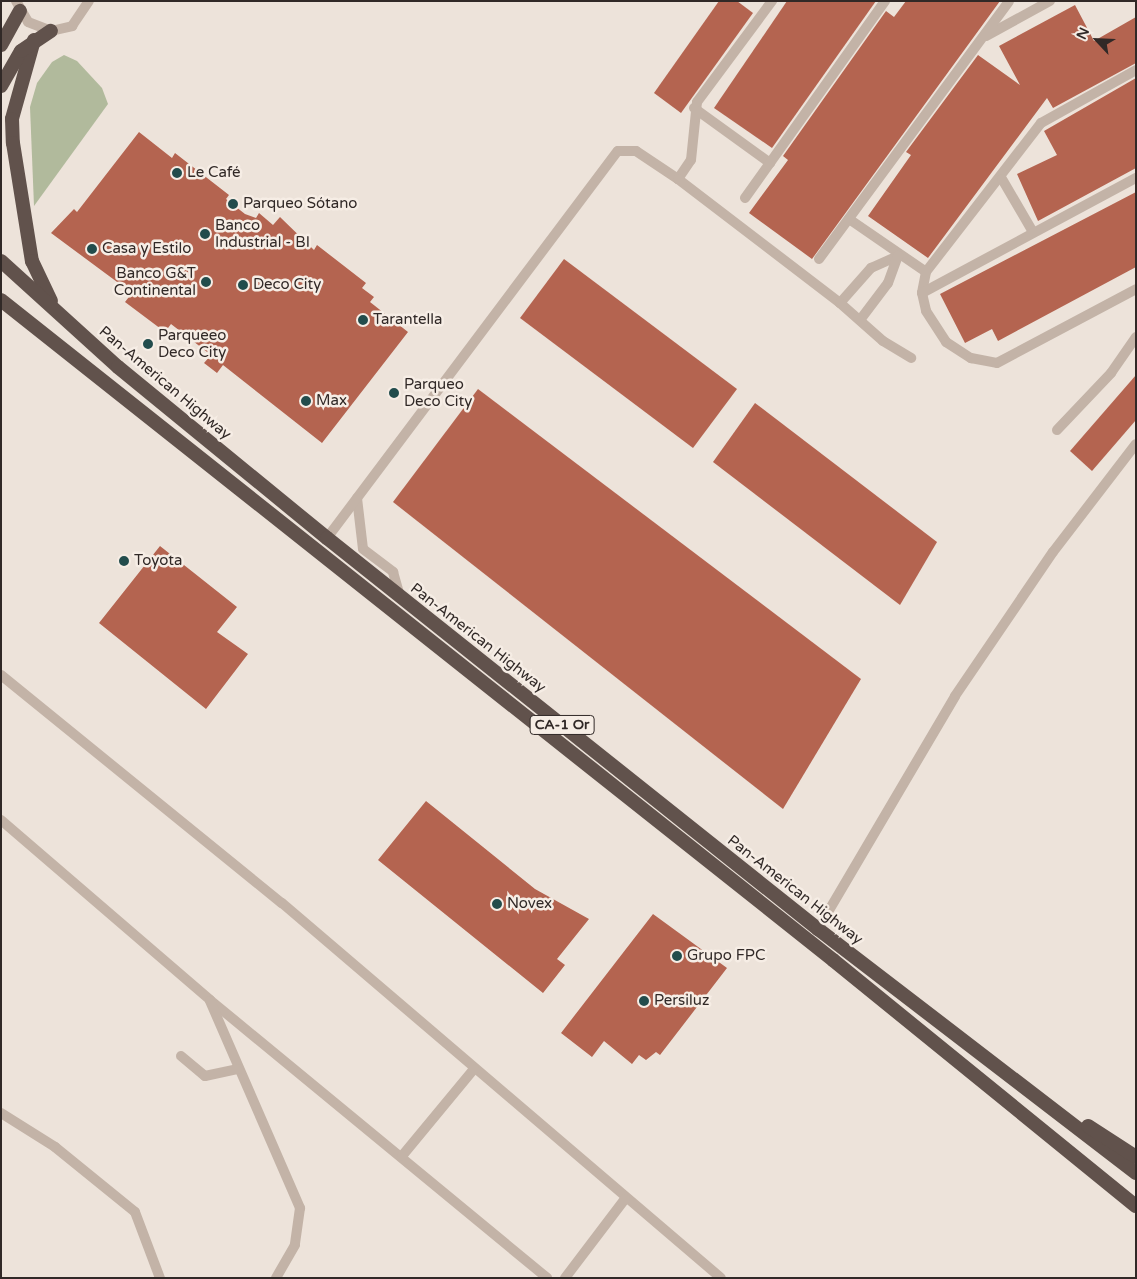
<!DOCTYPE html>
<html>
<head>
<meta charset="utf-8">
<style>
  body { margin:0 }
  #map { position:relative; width:1137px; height:1279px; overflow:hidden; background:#ede3da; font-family:"Varela Round",sans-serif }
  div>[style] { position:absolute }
  .green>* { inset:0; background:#b1ba9c }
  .building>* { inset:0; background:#b46450 }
  .minor>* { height:10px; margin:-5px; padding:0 5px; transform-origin:5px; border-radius:5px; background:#c3b3a7 }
  .trunk>* { height:14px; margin:-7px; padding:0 7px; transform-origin:7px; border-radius:7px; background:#61524c }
  .dots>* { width:14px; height:14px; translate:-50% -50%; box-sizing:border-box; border:2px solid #f6ede5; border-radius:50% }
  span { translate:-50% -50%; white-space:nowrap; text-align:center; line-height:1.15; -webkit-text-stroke:5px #f6ede5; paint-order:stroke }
  .shield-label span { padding:1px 4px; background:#f6ede5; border:1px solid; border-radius:4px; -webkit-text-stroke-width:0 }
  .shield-label { font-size:14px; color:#312927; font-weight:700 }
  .poi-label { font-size:15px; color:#312927 }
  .left { translate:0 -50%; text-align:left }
  .right { translate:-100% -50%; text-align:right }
  .street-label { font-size:15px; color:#312927 }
  .frame { position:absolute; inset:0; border:2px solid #312927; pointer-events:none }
  .north { position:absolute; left:1072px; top:15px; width:50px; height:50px; -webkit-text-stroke:4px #f6ede5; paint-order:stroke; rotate:295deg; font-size:14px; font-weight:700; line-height:20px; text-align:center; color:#312927 }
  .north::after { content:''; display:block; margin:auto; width:18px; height:22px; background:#312927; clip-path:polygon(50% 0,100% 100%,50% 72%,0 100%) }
</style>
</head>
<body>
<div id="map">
  <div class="green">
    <i style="clip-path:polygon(64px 55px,77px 61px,102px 88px,108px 104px,34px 206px,30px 107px,37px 83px,52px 62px)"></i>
  </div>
  <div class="building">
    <i style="clip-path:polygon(719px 1px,737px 1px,753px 13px,681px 113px,654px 93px)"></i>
    <i style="clip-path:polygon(787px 1px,876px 1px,772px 148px,714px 108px)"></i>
    <i style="clip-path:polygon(906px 1px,1000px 1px,812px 259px,749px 213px,788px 160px,783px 156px,886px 11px,894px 17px)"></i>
    <i style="clip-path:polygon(1075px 5px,1094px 41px,1136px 17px,1136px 63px,1053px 108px,1047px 98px,928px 258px,868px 216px,911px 155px,906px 152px,978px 55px,1020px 85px,999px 46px)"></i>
    <i style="clip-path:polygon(1136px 78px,1136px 168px,1038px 221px,1017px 174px,1057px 155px,1044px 131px)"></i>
    <i style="clip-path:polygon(139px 132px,172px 158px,175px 153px,229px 195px,226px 199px,245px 214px,256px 218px,259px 213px,273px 225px,280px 217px,314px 250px,317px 245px,366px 283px,362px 288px,374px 297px,370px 302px,408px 332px,322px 443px,223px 365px,217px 373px,204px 363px,211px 355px,171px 324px,165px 332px,125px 302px,132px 293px,51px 233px,74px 209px,77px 212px)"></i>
    <i style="clip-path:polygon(1136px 192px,1136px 267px,998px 341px,992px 329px,965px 343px,940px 294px)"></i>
    <i style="clip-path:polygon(564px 259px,737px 389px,693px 448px,520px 318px)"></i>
    <i style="clip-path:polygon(1136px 375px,1136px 420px,1092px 471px,1070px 451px)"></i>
    <i style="clip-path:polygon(478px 389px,861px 679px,783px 809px,393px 502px)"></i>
    <i style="clip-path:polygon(755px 403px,937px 542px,900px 605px,713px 462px)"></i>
    <i style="clip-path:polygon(160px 546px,237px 607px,217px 632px,248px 654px,206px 709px,99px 623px)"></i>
    <i style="clip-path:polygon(426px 801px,535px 889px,589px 919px,557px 959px,565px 965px,543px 993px,378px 860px)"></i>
    <i style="clip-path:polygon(653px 914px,727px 968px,660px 1055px,656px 1052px,646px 1060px,639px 1055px,632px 1064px,604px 1041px,592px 1057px,561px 1033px)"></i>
  </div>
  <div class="minor">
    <i style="left:16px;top:1px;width:24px;rotate:60deg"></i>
    <i style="left:28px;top:22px;width:25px;rotate:21deg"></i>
    <i style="left:51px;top:31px;width:22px;rotate:-13deg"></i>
    <i style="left:72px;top:26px;width:30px;rotate:-56deg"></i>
    <i style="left:986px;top:36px;width:73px;rotate:-28.7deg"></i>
    <i style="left:1136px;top:70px;width:109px;rotate:150.8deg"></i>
    <i style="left:1041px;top:123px;width:188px;rotate:127.7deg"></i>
    <i style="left:926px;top:272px;width:21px;rotate:101deg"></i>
    <i style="left:922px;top:293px;width:18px;rotate:77deg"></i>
    <i style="left:926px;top:311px;width:37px;rotate:57deg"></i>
    <i style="left:946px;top:342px;width:30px;rotate:33deg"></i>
    <i style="left:971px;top:358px;width:26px;rotate:11deg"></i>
    <i style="left:997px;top:363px;width:157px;rotate:-28deg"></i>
    <i style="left:694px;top:108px;width:94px;rotate:35.9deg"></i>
    <i style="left:678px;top:179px;width:23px;rotate:-56deg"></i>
    <i style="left:691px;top:160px;width:58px;rotate:-84.1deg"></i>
    <i style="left:697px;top:102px;width:126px;rotate:-53.4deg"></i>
    <i style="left:1002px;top:179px;width:61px;rotate:59.7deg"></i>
    <i style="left:745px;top:198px;width:242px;rotate:-54.6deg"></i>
    <i style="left:849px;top:219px;width:93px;rotate:34.5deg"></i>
    <i style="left:819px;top:259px;width:320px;rotate:-53.6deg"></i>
    <i style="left:922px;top:293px;width:243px;rotate:-28.3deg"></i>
    <i style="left:840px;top:303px;width:47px;rotate:-48.5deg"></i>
    <i style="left:871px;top:268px;width:30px;rotate:-24deg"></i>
    <i style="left:860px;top:320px;width:46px;rotate:-52.9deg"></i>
    <i style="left:888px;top:283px;width:29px;rotate:-70deg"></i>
    <i style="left:1057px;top:430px;width:79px;rotate:-46.5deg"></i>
    <i style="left:1111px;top:373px;width:44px;rotate:-55.2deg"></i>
    <i style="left:357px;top:498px;width:51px;rotate:83.3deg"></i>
    <i style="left:363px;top:549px;width:38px;rotate:37deg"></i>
    <i style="left:393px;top:572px;width:25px;rotate:74deg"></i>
    <i style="left:327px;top:538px;width:484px;rotate:-53.1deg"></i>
    <i style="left:618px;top:151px;width:18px"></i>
    <i style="left:636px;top:151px;width:50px;rotate:33.7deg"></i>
    <i style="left:678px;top:179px;width:204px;rotate:37.4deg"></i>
    <i style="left:840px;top:303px;width:57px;rotate:41.5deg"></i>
    <i style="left:883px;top:341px;width:33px;rotate:31deg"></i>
    <i style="left:1px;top:675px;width:362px;rotate:39.1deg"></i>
    <i style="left:282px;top:903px;width:577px;rotate:40.5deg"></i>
    <i style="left:1px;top:820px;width:276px;rotate:40.7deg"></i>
    <i style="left:210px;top:1000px;width:437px;rotate:39.5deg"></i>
    <i style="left:818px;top:929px;width:270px;rotate:-59.5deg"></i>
    <i style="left:955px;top:696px;width:174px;rotate:-55.8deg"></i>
    <i style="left:1053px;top:552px;width:136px;rotate:-52.5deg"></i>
    <i style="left:210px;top:1001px;width:226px;rotate:66.5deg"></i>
    <i style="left:300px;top:1208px;width:37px;rotate:98deg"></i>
    <i style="left:295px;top:1245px;width:38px;rotate:120deg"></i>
    <i style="left:181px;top:1056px;width:31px;rotate:40deg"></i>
    <i style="left:205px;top:1076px;width:34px;rotate:-12deg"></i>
    <i style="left:1px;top:1113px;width:64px;rotate:32.2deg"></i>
    <i style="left:55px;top:1147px;width:103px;rotate:39.1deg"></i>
    <i style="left:135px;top:1212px;width:71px;rotate:69.3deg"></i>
    <i style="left:402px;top:1156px;width:113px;rotate:-50.4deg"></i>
    <i style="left:565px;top:1278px;width:99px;rotate:-52.8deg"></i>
  </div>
  <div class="trunk">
    <i style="left:34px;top:40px;width:82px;rotate:105.6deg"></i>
    <i style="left:12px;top:119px;width:24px;rotate:88deg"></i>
    <i style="left:13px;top:143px;width:120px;rotate:80.9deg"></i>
    <i style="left:32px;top:261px;width:44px;rotate:64.6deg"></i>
    <i style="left:1px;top:45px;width:39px;rotate:-61deg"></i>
    <i style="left:1px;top:86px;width:40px;rotate:-60.3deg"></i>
    <i style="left:21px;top:51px;width:36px;rotate:-34deg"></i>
    <i style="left:1px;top:261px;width:158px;rotate:42.2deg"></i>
    <i style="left:118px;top:367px;width:270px;rotate:39.3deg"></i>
    <i style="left:327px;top:538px;width:628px;rotate:38.53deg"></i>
    <i style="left:818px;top:929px;width:401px;rotate:37.5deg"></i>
    <i style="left:1px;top:300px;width:1062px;rotate:38.42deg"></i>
    <i style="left:833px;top:960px;width:390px;rotate:39.1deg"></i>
    <i style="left:1088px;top:1126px;width:57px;rotate:32.9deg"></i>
  </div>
  <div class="dots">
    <i style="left:177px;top:173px;background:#224c4c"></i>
    <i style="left:233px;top:204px;background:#224c4c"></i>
    <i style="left:205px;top:234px;background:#224c4c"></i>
    <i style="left:92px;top:249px;background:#224c4c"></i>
    <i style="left:206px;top:282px;background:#224c4c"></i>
    <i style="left:243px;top:285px;background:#224c4c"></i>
    <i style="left:363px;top:320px;background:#224c4c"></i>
    <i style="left:148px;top:344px;background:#224c4c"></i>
    <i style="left:394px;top:393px;background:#224c4c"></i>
    <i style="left:306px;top:401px;background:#224c4c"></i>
    <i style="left:124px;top:561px;background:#224c4c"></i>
    <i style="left:497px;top:904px;background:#224c4c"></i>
    <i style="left:677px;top:956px;background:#224c4c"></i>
    <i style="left:644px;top:1001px;background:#224c4c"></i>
  </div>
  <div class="shield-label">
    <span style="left:562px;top:725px">CA-1 Or</span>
  </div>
  <div class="poi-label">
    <span class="left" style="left:187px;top:173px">Le Café</span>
    <span class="left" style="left:243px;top:204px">Parqueo Sótano</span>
    <span class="left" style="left:215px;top:234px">Banco<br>Industrial - BI</span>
    <span class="left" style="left:102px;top:249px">Casa y Estilo</span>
    <span class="right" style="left:196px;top:282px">Banco G&amp;T<br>Continental</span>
    <span class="left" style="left:253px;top:285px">Deco City</span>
    <span class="left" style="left:373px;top:320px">Tarantella</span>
    <span class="left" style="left:158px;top:344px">Parqueeo<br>Deco City</span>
    <span class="left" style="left:404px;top:393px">Parqueo<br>Deco City</span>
    <span class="left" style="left:316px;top:401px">Max</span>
    <span class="left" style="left:134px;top:561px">Toyota</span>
    <span class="left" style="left:507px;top:904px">Novex</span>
    <span class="left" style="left:687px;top:956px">Grupo FPC</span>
    <span class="left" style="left:654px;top:1001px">Persiluz</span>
  </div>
  <div class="street-label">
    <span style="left:165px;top:383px;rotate:40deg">Pan-American Highway</span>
    <span style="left:478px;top:638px;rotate:38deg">Pan-American Highway</span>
    <span style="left:795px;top:890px;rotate:38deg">Pan-American Highway</span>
  </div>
  <div class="frame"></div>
  <div class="north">N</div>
</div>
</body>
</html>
